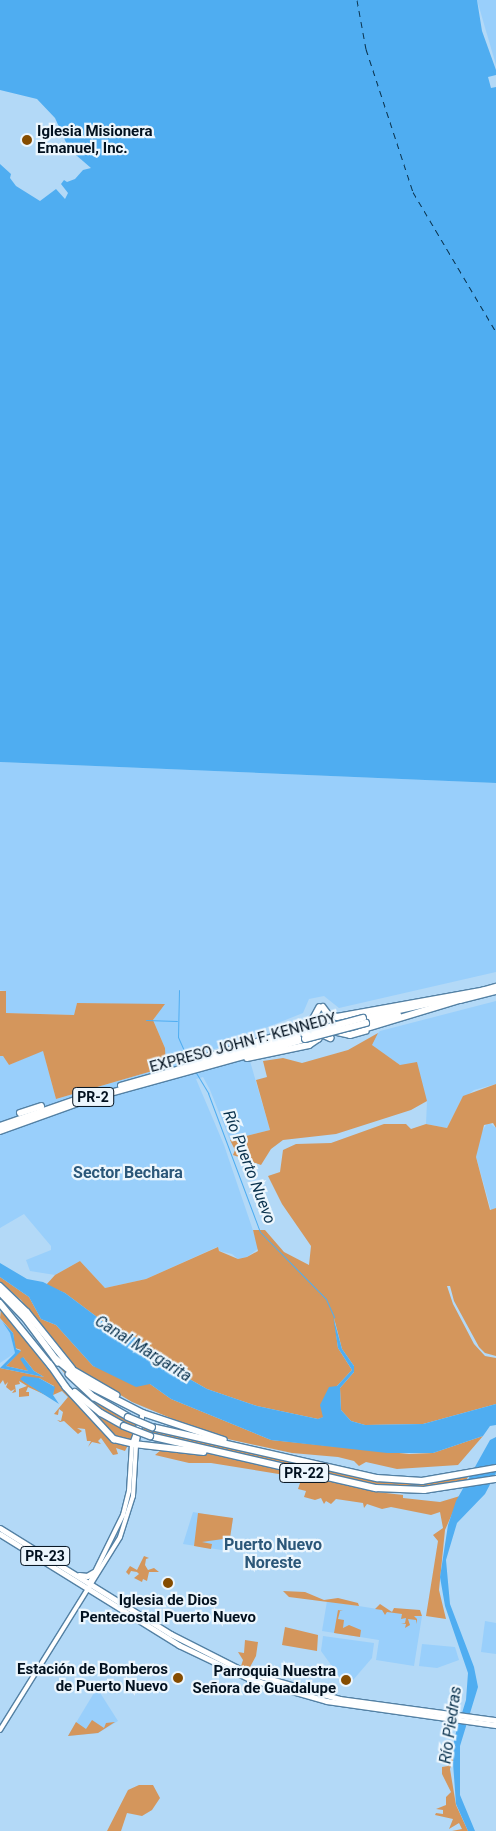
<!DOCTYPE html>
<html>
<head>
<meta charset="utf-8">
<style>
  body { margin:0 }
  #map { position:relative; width:496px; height:1831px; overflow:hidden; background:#b3d9f7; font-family:Roboto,sans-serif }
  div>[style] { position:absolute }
  .built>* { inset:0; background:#99cffb }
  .green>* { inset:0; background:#d4965c }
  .water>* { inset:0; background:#4fadf1 }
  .stream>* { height:1px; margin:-0.5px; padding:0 0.5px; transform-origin:0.5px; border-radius:0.5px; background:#4fadf1 }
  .ferry>* { height:1px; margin-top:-0.5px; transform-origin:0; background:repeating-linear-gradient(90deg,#0a324d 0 6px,transparent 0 11px) }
  .roads { filter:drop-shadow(1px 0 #5481a4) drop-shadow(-1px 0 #5481a4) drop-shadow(0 1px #5481a4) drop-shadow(0 -1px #5481a4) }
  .secondary>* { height:4px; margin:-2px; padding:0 2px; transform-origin:2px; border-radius:2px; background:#fff }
  .primary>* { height:4.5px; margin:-2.25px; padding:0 2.25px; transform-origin:2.25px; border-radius:2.25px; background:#fff }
  .motorway>* { height:5.5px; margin:-2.75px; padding:0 2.75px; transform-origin:2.75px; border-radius:2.75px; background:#fff }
  .bridges { filter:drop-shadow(1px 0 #5481a4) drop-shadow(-1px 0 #5481a4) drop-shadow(0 1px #5481a4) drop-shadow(0 -1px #5481a4) }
  .motorway-bridge>* { height:5.5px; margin:-2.75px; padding:0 2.75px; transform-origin:2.75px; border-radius:2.75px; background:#fff }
  .dots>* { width:14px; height:14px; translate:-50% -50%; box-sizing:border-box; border:2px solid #ecf6fd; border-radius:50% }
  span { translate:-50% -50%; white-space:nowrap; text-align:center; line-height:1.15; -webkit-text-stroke:4.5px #ecf6fd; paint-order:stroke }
  .shield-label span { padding:1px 4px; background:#ecf6fd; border:1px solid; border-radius:4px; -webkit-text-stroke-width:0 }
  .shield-label { font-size:14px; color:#02111f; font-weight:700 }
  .poi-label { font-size:15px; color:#02111f; font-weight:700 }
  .left { translate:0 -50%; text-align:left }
  .right { translate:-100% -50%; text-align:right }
  .street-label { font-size:15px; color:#02111f }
  .water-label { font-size:16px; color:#0a324d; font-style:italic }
  .neighbourhood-label { font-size:16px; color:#2b5779; font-weight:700 }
</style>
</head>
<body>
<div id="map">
  <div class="built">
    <i style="clip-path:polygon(477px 0,496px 0,496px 65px,484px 24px)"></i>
    <i style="clip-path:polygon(0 762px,496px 783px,496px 972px,339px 1008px,324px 996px,309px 999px,303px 1013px,243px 1037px,270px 1130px,230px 1140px,210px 1090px,203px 1077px,196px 1079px,224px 1145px,259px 1248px,247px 1257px,238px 1259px,232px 1254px,219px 1251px,217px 1247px,146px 1279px,105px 1288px,80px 1261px,55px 1275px,30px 1271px,26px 1260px,51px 1250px,51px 1246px,24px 1214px,0 1228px,0 1056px,3px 1056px,9px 1065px,43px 1050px,56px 1099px,166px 1067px,165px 1048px,153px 1020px,164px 1005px,77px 1003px,74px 1015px,6px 1013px,6px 991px,0 990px)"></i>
    <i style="clip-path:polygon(496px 1001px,496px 1084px,474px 1090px,461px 1100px,447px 1128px,426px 1124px,427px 1101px,400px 1065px,371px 1045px,373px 1038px,380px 1031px)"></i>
    <i style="clip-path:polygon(488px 1122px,496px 1128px,496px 1208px,491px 1210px,476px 1157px,480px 1134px)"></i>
    <i style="clip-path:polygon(0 1318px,10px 1332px,15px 1353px,0 1363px)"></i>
    <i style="clip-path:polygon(193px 1512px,233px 1519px,228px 1551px,183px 1544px)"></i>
    <i style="clip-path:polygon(327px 1601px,422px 1616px,414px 1666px,376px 1660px,379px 1640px,322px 1631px)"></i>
    <i style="clip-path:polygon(485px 1621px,496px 1623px,496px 1654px,481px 1652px)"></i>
    <i style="clip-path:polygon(323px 1636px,374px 1643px,372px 1658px,347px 1687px,321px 1651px)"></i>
    <i style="clip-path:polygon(422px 1644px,455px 1647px,459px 1660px,437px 1668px,419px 1666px)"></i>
    <i style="clip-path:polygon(97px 1688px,118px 1721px,98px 1733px,68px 1736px)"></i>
  </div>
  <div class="green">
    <i style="clip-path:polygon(0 991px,6px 991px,6px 1013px,74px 1015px,77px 1003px,165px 1004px,153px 1020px,165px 1048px,166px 1067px,56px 1099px,43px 1051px,9px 1065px,3px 1056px,0 1056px)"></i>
    <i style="clip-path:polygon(378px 1033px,372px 1045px,400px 1065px,417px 1062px,427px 1101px,411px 1110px,336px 1134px,283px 1140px,271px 1149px,261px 1165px,233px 1155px,235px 1150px,230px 1140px,270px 1130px,256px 1080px,267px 1077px,263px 1061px,283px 1058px,302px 1063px,348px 1050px)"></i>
    <i style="clip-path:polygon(496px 1084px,496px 1128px,493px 1123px,484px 1125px,476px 1157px,490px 1210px,496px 1208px,496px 1356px,485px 1353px,479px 1347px,454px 1301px,450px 1286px,447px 1286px,453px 1304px,474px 1344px,485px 1356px,496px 1358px,496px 1404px,423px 1424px,365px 1425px,351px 1421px,341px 1410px,340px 1388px,354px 1372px,354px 1366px,342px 1349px,334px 1318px,338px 1348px,352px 1370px,337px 1386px,324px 1417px,318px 1419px,257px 1406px,207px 1389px,186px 1377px,154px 1359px,135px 1337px,113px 1329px,65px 1293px,46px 1285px,55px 1275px,80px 1261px,105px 1288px,146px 1279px,218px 1247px,219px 1251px,238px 1259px,247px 1257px,258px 1251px,253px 1230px,265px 1230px,284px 1252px,309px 1265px,311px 1246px,282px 1204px,268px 1176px,280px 1172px,283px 1150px,296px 1144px,331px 1143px,384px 1124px,406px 1124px,411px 1129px,426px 1124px,447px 1128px,463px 1096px)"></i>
    <i style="clip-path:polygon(0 1277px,29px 1297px,41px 1319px,56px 1325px,93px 1366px,150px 1384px,171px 1399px,271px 1440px,409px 1454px,433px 1453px,483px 1436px,458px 1465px,397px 1469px,366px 1462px,359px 1466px,354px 1461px,338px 1457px,292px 1453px,214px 1436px,132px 1402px,76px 1368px,21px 1300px,0 1282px)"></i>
    <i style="clip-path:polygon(1px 1309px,47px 1368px,108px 1435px,128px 1445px,125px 1451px,116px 1448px,118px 1454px,113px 1455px,101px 1438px,98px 1441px,101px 1444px,92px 1442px,88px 1447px,91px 1441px,87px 1441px,85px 1429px,77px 1428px,82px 1431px,78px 1434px,64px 1421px,60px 1422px,57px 1420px,61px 1421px,63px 1412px,59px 1409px,58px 1415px,54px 1414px,68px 1397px,62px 1391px,53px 1395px,54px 1386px,39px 1378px,29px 1379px,23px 1381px,50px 1397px,28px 1387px,26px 1392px,29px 1392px,29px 1396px,19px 1397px,19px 1389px,27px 1386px,19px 1381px,20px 1384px,15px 1385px,16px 1392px,12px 1393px,15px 1389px,11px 1391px,6px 1387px,8px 1382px,5px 1385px,3px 1380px,0 1384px,0 1368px,44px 1377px,34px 1371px,23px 1357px,28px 1371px,6px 1366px,21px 1350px,15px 1348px,13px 1333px,0 1318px)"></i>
    <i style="clip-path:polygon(38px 1342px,84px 1392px,136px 1423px,135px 1427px,109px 1415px,85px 1397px)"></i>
    <i style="clip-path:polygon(88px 1407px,133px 1433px,131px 1440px,114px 1437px)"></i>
    <i style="clip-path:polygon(144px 1426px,372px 1480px,419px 1483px,468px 1477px,465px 1482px,422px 1488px,375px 1485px,155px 1434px,143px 1430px)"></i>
    <i style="clip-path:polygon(161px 1450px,210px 1454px,377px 1492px,403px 1495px,403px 1498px,440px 1502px,460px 1496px,445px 1530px,439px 1590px,446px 1619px,426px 1616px,438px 1541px,433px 1535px,443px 1528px,440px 1512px,431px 1515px,391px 1507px,382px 1509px,367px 1504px,364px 1508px,363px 1503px,336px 1499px,331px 1504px,326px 1501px,324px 1504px,321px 1498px,315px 1500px,304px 1497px,306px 1491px,298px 1489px,301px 1480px,297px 1477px,211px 1463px,189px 1463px,155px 1455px)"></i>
    <i style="clip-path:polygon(198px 1513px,233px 1518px,230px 1538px,202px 1542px,212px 1544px,211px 1549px,194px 1546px)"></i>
    <i style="clip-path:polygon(144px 1556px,149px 1558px,146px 1559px,145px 1565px,148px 1570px,154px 1568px,159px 1572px,149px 1572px,147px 1581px,143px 1579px,142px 1582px,134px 1578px,139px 1574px,137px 1572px,131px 1571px,129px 1575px,126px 1572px,130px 1566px,137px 1570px)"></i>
    <i style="clip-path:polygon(283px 1591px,305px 1592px,324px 1600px,338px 1598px,358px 1603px,359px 1606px,289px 1597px)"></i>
    <i style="clip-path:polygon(380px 1604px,392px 1612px,394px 1608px,420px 1610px,422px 1616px,414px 1616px,417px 1619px,417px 1624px,416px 1620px,408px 1619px,410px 1625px,405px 1628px,406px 1624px,401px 1623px,405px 1623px,406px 1618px,401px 1619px,402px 1614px,387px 1612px,385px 1615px,382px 1610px,375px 1609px)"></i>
    <i style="clip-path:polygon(338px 1610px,343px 1611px,340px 1611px,338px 1619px,344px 1620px,343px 1628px,349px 1625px,361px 1630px,360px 1637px,334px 1633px)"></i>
    <i style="clip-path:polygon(285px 1627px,318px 1635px,317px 1651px,282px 1645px)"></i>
    <i style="clip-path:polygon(245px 1640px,258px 1642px,256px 1656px,249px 1669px,241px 1666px,243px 1660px,238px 1652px,244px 1653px)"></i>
    <i style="clip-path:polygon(92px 1720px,104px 1728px,106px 1723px,115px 1722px,98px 1733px,68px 1736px,76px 1722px,86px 1729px)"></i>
    <i style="clip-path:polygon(449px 1753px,454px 1757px,450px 1769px,456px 1805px,468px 1831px,452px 1831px,462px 1829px,459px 1823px,449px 1829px,453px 1819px,435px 1815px,436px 1813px,443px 1814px,443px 1810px,436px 1809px,446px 1805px,446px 1797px,451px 1792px,442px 1774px,442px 1767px,448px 1766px)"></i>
    <i style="clip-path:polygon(139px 1785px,153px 1785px,160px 1798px,152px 1810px,142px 1816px,127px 1813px,121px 1831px,107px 1831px,128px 1790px)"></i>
  </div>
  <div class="water">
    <i style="clip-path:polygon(0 0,477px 0,482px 31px,496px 70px,496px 75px,488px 77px,491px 88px,496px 87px,496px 783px,0 762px,0 164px,11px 174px,10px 178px,16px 186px,40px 201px,56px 189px,65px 199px,68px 193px,61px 184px,64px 180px,67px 182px,75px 179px,83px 170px,91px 168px,69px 149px,55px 118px,37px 99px,0 90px)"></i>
    <i style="clip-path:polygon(0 1263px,27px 1279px,43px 1282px,65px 1293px,113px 1329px,135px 1337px,154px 1359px,207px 1389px,257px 1406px,318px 1419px,323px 1417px,320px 1405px,329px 1387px,337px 1386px,352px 1370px,338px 1348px,333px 1316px,342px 1349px,354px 1366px,354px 1372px,340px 1388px,341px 1410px,351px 1421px,365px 1425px,423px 1424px,496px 1404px,496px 1425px,490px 1426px,483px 1436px,433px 1453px,387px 1453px,271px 1440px,171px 1399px,150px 1384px,136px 1387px,93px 1366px,56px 1325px,41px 1319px,29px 1297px,0 1277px)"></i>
    <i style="clip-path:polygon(2px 1321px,13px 1333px,16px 1349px,21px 1351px,6px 1366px,28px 1371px,20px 1359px,23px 1357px,34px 1371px,44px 1377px,0 1368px,15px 1353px,10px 1333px)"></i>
    <i style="clip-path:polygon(23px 1376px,39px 1378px,55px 1387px,53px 1395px,59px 1404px,24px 1382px,20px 1379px)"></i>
    <i style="clip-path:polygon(496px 1437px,496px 1473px,485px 1494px,457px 1523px,446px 1560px,450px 1604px,474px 1667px,478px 1687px,460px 1746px,460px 1795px,475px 1831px,468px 1831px,456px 1804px,453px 1763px,454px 1739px,466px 1700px,468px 1673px,445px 1606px,440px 1577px,448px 1525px,456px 1501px,490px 1440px)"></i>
  </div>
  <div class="stream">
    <i style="left:179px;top:990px;width:47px;rotate:91.2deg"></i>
    <i style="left:178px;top:1037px;width:24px;rotate:66deg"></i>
    <i style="left:146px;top:1020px;width:31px;rotate:2deg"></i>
    <i style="left:170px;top:1057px;width:14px;rotate:-30deg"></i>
    <i style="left:195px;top:1071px;width:26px;rotate:59deg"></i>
    <i style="left:208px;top:1093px;width:148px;rotate:69.5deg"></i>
    <i style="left:260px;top:1232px;width:94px;rotate:45.4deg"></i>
    <i style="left:326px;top:1299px;width:20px;rotate:66deg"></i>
  </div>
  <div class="ferry">
    <i style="left:357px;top:0;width:50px;rotate:79.6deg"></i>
    <i style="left:366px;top:49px;width:151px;rotate:71.8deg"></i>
    <i style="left:413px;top:192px;width:163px;rotate:59.3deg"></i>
  </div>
  <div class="roads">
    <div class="secondary">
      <i style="left:89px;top:1584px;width:77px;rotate:-63.8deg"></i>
      <i style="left:123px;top:1515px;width:25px;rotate:-76deg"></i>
      <i style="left:129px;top:1491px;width:47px;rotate:-86.3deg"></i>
      <i style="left:132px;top:1444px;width:33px;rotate:-70deg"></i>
      <i style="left:0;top:1730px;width:227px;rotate:-58.1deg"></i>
      <i style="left:120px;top:1537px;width:43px;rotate:-72.4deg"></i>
      <i style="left:133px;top:1496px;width:51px;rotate:-86.6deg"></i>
      <i style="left:136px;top:1445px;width:33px;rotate:-78deg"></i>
    </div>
    <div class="primary">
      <i style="left:0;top:1528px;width:201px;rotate:31.8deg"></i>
      <i style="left:171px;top:1634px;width:84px;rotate:26.9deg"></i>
      <i style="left:246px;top:1672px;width:98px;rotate:16deg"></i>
      <i style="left:340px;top:1699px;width:157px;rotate:7.7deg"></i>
      <i style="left:0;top:1534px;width:211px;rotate:31.8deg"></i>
      <i style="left:179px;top:1645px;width:79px;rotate:25.6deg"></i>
      <i style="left:250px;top:1679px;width:80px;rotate:15.9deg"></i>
      <i style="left:327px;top:1701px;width:171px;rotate:8.1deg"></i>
      <i style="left:79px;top:1575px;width:8px;rotate:7deg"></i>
      <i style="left:87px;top:1576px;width:8px;rotate:-30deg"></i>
    </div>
    <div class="motorway">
      <i style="left:482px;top:991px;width:15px;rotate:-16deg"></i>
      <i style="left:460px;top:1000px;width:37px;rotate:-14deg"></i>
      <i style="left:323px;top:1007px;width:9px;rotate:54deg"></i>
      <i style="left:328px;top:1014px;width:9px;rotate:18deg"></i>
      <i style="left:337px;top:1017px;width:150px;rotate:-10.3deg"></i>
      <i style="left:363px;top:1018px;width:92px;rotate:-12.5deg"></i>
      <i style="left:353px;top:1023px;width:13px;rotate:29deg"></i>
      <i style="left:364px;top:1029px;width:103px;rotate:-16.9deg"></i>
      <i style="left:366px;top:1023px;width:33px;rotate:-14deg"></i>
      <i style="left:303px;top:1027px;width:13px;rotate:-39deg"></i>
      <i style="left:313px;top:1019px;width:13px;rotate:-61deg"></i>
      <i style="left:333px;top:1031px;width:17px;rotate:13deg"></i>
      <i style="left:350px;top:1035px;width:16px;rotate:-15deg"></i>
      <i style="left:247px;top:1058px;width:63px;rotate:-11.8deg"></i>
      <i style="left:309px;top:1045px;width:11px;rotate:-34deg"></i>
      <i style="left:318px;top:1039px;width:18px;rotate:-61deg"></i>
      <i style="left:190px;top:1062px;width:122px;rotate:-16.7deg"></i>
      <i style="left:307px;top:1027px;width:26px;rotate:25deg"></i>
      <i style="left:121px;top:1086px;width:190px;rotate:-15.9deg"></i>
      <i style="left:20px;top:1113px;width:22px;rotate:-18deg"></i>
      <i style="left:0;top:1126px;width:98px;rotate:-19deg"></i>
      <i style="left:0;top:1131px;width:95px;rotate:-19.8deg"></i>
      <i style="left:89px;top:1099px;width:224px;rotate:-15.5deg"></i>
      <i style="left:0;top:1286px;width:37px;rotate:44deg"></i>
      <i style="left:27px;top:1312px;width:72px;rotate:51.2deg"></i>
      <i style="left:0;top:1292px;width:37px;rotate:46deg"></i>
      <i style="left:26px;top:1319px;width:54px;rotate:53.3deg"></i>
      <i style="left:0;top:1303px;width:82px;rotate:50.9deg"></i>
      <i style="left:56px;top:1359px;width:41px;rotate:39.1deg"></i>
      <i style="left:88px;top:1385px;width:62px;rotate:27deg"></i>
      <i style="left:143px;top:1413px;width:85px;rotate:18.4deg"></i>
      <i style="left:50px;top:1364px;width:28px;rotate:55deg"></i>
      <i style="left:66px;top:1387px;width:71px;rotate:47.3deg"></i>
      <i style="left:114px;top:1439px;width:21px;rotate:14deg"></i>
      <i style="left:134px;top:1444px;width:70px;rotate:6.5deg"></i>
      <i style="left:75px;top:1371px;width:48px;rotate:30.3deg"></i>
      <i style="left:69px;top:1374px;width:34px;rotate:43deg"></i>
      <i style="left:94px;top:1397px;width:39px;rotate:30deg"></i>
      <i style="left:75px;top:1392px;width:33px;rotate:39deg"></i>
      <i style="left:101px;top:1413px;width:26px;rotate:29deg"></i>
      <i style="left:152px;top:1427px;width:231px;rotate:12.8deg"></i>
      <i style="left:377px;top:1478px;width:45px;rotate:3.8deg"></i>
      <i style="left:422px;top:1481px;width:75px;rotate:-10deg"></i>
      <i style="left:150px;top:1436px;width:232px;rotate:13deg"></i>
      <i style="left:376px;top:1488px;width:48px;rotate:2.4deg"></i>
      <i style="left:424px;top:1490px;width:73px;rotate:-8.7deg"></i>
    </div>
  </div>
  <div class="bridges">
    <div class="motorway-bridge">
      <i style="left:304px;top:1034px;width:61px;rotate:-15.2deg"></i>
      <i style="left:305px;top:1039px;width:63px;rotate:-14.7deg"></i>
      <i style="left:128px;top:1417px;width:26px;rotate:23deg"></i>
      <i style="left:124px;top:1426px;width:28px;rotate:21deg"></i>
    </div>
  </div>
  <div class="dots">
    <i style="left:27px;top:140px;background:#854c00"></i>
    <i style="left:168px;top:1583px;background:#854c00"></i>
    <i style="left:178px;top:1678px;background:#854c00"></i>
    <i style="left:346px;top:1680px;background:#854c00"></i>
  </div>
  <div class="shield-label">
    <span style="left:93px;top:1097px">PR-2</span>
    <span style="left:304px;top:1473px">PR-22</span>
    <span style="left:45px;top:1556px">PR-23</span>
  </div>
  <div class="poi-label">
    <span class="left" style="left:37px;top:140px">Iglesia Misionera<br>Emanuel, Inc.</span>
    <span style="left:168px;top:1609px">Iglesia de Dios<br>Pentecostal Puerto Nuevo</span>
    <span class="right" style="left:168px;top:1678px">Estación de Bomberos<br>de Puerto Nuevo</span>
    <span class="right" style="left:336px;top:1680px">Parroquia Nuestra<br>Señora de Guadalupe</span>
  </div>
  <div class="street-label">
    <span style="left:243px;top:1043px;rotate:-15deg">EXPRESO JOHN F. KENNEDY</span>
  </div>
  <div class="water-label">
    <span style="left:249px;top:1167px;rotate:69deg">Río Puerto Nuevo</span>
    <span style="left:143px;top:1349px;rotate:32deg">Canal Margarita</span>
    <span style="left:451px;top:1725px;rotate:-82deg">Río Piedras</span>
  </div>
  <div class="neighbourhood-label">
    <span style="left:128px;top:1173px">Sector Bechara</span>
    <span style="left:273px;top:1554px">Puerto Nuevo<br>Noreste</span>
  </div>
</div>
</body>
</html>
